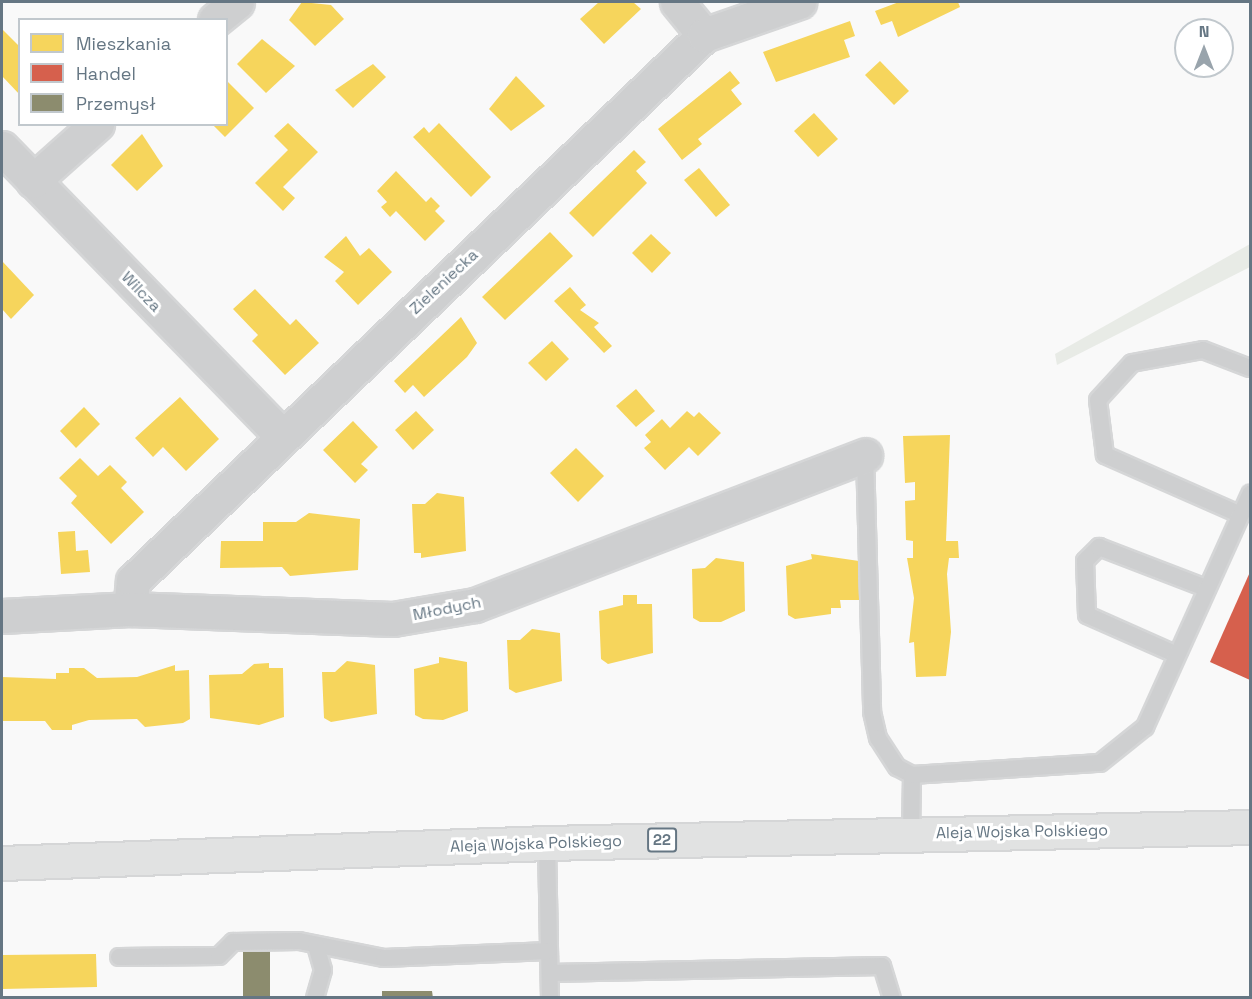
<!DOCTYPE html>
<html>
<head>
<meta charset="utf-8">
<style>
  body { margin:0 }
  #map { position:relative; width:1252px; height:999px; overflow:hidden; background:#f9f9f9; font-family:"Space Grotesk",sans-serif }
  div>[style] { position:absolute }
  .green>* { inset:0; background:#e8ebe6 }
  .homes>* { inset:0; background:#f6d55c }
  .shops>* { inset:0; background:#d6604d }
  .industry>* { inset:0; background:#8c8c6e }
  .roads { filter:drop-shadow(2px 0 #d5d6d7) drop-shadow(-2px 0 #d5d6d7) drop-shadow(0 2px #d5d6d7) drop-shadow(0 -2px #d5d6d7) }
  .service>* { height:16px; margin:-8px; padding:0 8px; transform-origin:8px; border-radius:8px; background:#cecfd0 }
  .minor>* { height:33px; margin:-16.5px; padding:0 16.5px; transform-origin:16.5px; border-radius:16.5px; background:#cecfd0 }
  .primary>* { height:33px; margin:-16.5px; padding:0 16.5px; transform-origin:16.5px; border-radius:16.5px; background:#e1e2e2 }
  span { translate:-50% -50%; white-space:nowrap; text-align:center; line-height:1.15; -webkit-text-stroke:6px #fff; paint-order:stroke }
  .shield-label span { padding:2px 4px; background:#fff; border:2px solid; border-radius:4px; -webkit-text-stroke-width:0 }
  .shield-label { font-size:15px; color:#657683; font-weight:700 }
  .street-label { font-size:16px; color:#657683 }
  .frame { position:absolute; inset:0; border:3px solid #657683; pointer-events:none }
  .legend { position:absolute; left:18px; top:18px; width:210px; height:108px; box-sizing:border-box; background:#fff; border:2px solid #c1c8cd; margin:0; padding:8px 10px; list-style:none; font-size:18px; color:#657683 }
  .legend li { display:flex; align-items:center; gap:12px; height:30px }
  .legend b { width:30px; border:2px solid #c1c8cd }
  .north { position:absolute; left:1174px; top:18px; width:60px; height:60px; box-sizing:border-box; background:#fff; border:2px solid #c1c8cd; border-radius:50%; rotate:0deg; font-size:16px; font-weight:700; line-height:24px; text-align:center; color:#657683 }
  .north::after { content:''; display:block; margin:auto; width:21px; height:27px; background:#99a4ac; clip-path:polygon(50% 0,100% 100%,50% 72%,0 100%) }
</style>
</head>
<body>
<div id="map">
  <div class="green">
    <i style="clip-path:polygon(1250px 244px,1250px 267px,1057px 365px,1055px 354px)"></i>
  </div>
  <div class="homes">
    <i style="clip-path:polygon(302px 2px,331px 5px,344px 19px,315px 46px,289px 20px)"></i>
    <i style="clip-path:polygon(599px 2px,633px 2px,641px 9px,604px 44px,580px 19px)"></i>
    <i style="clip-path:polygon(899px 2px,958px 2px,960px 7px,898px 37px,892px 21px,881px 25px,875px 11px)"></i>
    <i style="clip-path:polygon(850px 21px,855px 36px,844px 40px,850px 57px,776px 82px,763px 52px)"></i>
    <i style="clip-path:polygon(2px 29px,20px 47px,20px 95px,2px 76px)"></i>
    <i style="clip-path:polygon(262px 39px,295px 66px,266px 93px,237px 64px)"></i>
    <i style="clip-path:polygon(880px 61px,909px 91px,894px 105px,865px 75px)"></i>
    <i style="clip-path:polygon(373px 64px,386px 77px,353px 108px,335px 90px)"></i>
    <i style="clip-path:polygon(730px 71px,740px 83px,731px 90px,742px 104px,698px 139px,702px 144px,682px 160px,658px 129px)"></i>
    <i style="clip-path:polygon(516px 76px,545px 106px,511px 131px,489px 109px)"></i>
    <i style="clip-path:polygon(226px 80px,254px 108px,225px 137px,212px 124px,226px 124px)"></i>
    <i style="clip-path:polygon(814px 113px,838px 139px,818px 157px,794px 131px)"></i>
    <i style="clip-path:polygon(288px 123px,318px 152px,283px 187px,295px 198px,283px 211px,255px 183px,288px 150px,274px 136px)"></i>
    <i style="clip-path:polygon(439px 123px,491px 177px,471px 197px,413px 137px,424px 127px,429px 133px)"></i>
    <i style="clip-path:polygon(142px 134px,163px 166px,137px 191px,111px 165px)"></i>
    <i style="clip-path:polygon(634px 150px,646px 162px,636px 171px,647px 183px,593px 237px,569px 213px)"></i>
    <i style="clip-path:polygon(699px 168px,730px 205px,716px 217px,684px 180px)"></i>
    <i style="clip-path:polygon(396px 171px,426px 202px,431px 197px,440px 206px,435px 211px,445px 221px,425px 241px,396px 211px,390px 217px,381px 207px,387px 202px,377px 191px)"></i>
    <i style="clip-path:polygon(550px 232px,573px 256px,505px 320px,482px 297px)"></i>
    <i style="clip-path:polygon(651px 234px,671px 253px,652px 273px,632px 253px)"></i>
    <i style="clip-path:polygon(346px 236px,360px 256px,369px 248px,392px 272px,358px 305px,335px 281px,344px 272px,324px 257px)"></i>
    <i style="clip-path:polygon(2px 261px,34px 295px,11px 319px,2px 309px)"></i>
    <i style="clip-path:polygon(570px 287px,586px 305px,580px 310px,599px 323px,594px 327px,612px 346px,604px 353px,554px 301px)"></i>
    <i style="clip-path:polygon(255px 289px,290px 325px,296px 319px,319px 343px,285px 375px,252px 341px,258px 335px,233px 309px)"></i>
    <i style="clip-path:polygon(461px 317px,477px 343px,467px 357px,424px 397px,413px 385px,405px 393px,394px 381px)"></i>
    <i style="clip-path:polygon(552px 341px,569px 359px,546px 381px,528px 363px)"></i>
    <i style="clip-path:polygon(636px 389px,655px 411px,636px 427px,616px 406px)"></i>
    <i style="clip-path:polygon(180px 397px,219px 439px,186px 471px,163px 447px,153px 457px,135px 438px)"></i>
    <i style="clip-path:polygon(84px 407px,100px 424px,76px 448px,60px 431px)"></i>
    <i style="clip-path:polygon(416px 411px,434px 430px,413px 450px,395px 430px)"></i>
    <i style="clip-path:polygon(687px 411px,694px 417px,699px 412px,721px 433px,698px 456px,689px 447px,665px 470px,644px 448px,651px 442px,645px 435px,662px 419px,670px 428px)"></i>
    <i style="clip-path:polygon(353px 421px,378px 447px,361px 464px,368px 470px,355px 483px,323px 450px)"></i>
    <i style="clip-path:polygon(950px 435px,946px 541px,958px 541px,959px 558px,949px 558px,947px 574px,951px 632px,946px 676px,916px 677px,914px 642px,909px 643px,914px 598px,907px 558px,913px 558px,913px 541px,906px 540px,905px 501px,915px 500px,915px 482px,905px 483px,903px 436px)"></i>
    <i style="clip-path:polygon(576px 448px,604px 476px,578px 502px,550px 473px)"></i>
    <i style="clip-path:polygon(80px 458px,98px 476px,110px 465px,127px 482px,121px 488px,144px 512px,111px 544px,71px 503px,77px 496px,59px 478px)"></i>
    <i style="clip-path:polygon(437px 493px,464px 497px,466px 551px,421px 558px,421px 553px,414px 553px,412px 504px,425px 504px)"></i>
    <i style="clip-path:polygon(309px 513px,360px 519px,358px 570px,290px 576px,282px 567px,220px 568px,221px 541px,263px 541px,263px 522px,296px 522px)"></i>
    <i style="clip-path:polygon(75px 531px,76px 551px,88px 550px,90px 572px,61px 574px,58px 532px)"></i>
    <i style="clip-path:polygon(811px 554px,859px 561px,860px 600px,840px 600px,841px 608px,831px 608px,831px 614px,795px 619px,788px 615px,786px 566px,812px 559px)"></i>
    <i style="clip-path:polygon(716px 558px,744px 562px,745px 611px,721px 622px,700px 622px,693px 618px,692px 569px,705px 568px)"></i>
    <i style="clip-path:polygon(623px 595px,637px 595px,637px 604px,652px 604px,653px 653px,608px 664px,601px 659px,599px 611px,623px 605px)"></i>
    <i style="clip-path:polygon(532px 629px,560px 633px,562px 681px,516px 693px,509px 689px,507px 640px,520px 640px)"></i>
    <i style="clip-path:polygon(439px 657px,467px 662px,468px 711px,443px 720px,423px 719px,415px 715px,414px 669px,439px 663px)"></i>
    <i style="clip-path:polygon(347px 661px,375px 665px,377px 714px,331px 722px,324px 718px,322px 672px,335px 672px)"></i>
    <i style="clip-path:polygon(269px 663px,269px 668px,283px 668px,284px 717px,259px 725px,210px 718px,209px 675px,242px 674px,254px 664px)"></i>
    <i style="clip-path:polygon(175px 665px,175px 671px,189px 670px,190px 719px,183px 723px,145px 727px,137px 719px,89px 720px,72px 725px,72px 730px,52px 730px,45px 721px,2px 721px,2px 677px,56px 679px,56px 673px,69px 673px,69px 668px,84px 668px,97px 678px,137px 677px)"></i>
    <i style="clip-path:polygon(96px 954px,97px 987px,2px 989px,2px 955px)"></i>
  </div>
  <div class="shops">
    <i style="clip-path:polygon(1250px 572px,1250px 680px,1210px 662px)"></i>
  </div>
  <div class="industry">
    <i style="clip-path:polygon(243px 949px,270px 949px,270px 998px,243px 998px)"></i>
    <i style="clip-path:polygon(382px 991px,432px 991px,433px 998px,382px 998px)"></i>
  </div>
  <div class="roads">
    <div class="service">
      <i style="left:865px;top:455px;width:257px;rotate:88.4deg"></i>
      <i style="left:872px;top:712px;width:27px;rotate:77deg"></i>
      <i style="left:878px;top:738px;width:35px;rotate:57deg"></i>
      <i style="left:897px;top:767px;width:17px;rotate:28deg"></i>
      <i style="left:1241px;top:515px;width:149px;rotate:-156.2deg"></i>
      <i style="left:1105px;top:455px;width:55px;rotate:-97.3deg"></i>
      <i style="left:1098px;top:400px;width:50px;rotate:-47.4deg"></i>
      <i style="left:1132px;top:363px;width:72px;rotate:-10.4deg"></i>
      <i style="left:1203px;top:350px;width:50px;rotate:21deg"></i>
      <i style="left:1175px;top:654px;width:96px;rotate:-156.1deg"></i>
      <i style="left:1087px;top:615px;width:54px;rotate:-92.1deg"></i>
      <i style="left:1085px;top:561px;width:20px;rotate:-45deg"></i>
      <i style="left:1099px;top:547px;width:115px;rotate:21deg"></i>
      <i style="left:911px;top:834px;width:59px;rotate:-89deg"></i>
      <i style="left:912px;top:775px;width:188px;rotate:-3.7deg"></i>
      <i style="left:1100px;top:763px;width:58px;rotate:-38.7deg"></i>
      <i style="left:1145px;top:727px;width:256px;rotate:-65.7deg"></i>
      <i style="left:547px;top:843px;width:155px;rotate:88.9deg"></i>
      <i style="left:119px;top:957px;width:100px;rotate:-0.6deg"></i>
      <i style="left:219px;top:956px;width:20px;rotate:-45deg"></i>
      <i style="left:233px;top:942px;width:66px;rotate:-0.9deg"></i>
      <i style="left:299px;top:941px;width:87px;rotate:11.3deg"></i>
      <i style="left:384px;top:958px;width:165px;rotate:-2.4deg"></i>
      <i style="left:550px;top:973px;width:332px;rotate:-1.2deg"></i>
      <i style="left:882px;top:966px;width:34px;rotate:73deg"></i>
      <i style="left:315px;top:998px;width:29px;rotate:-74deg"></i>
      <i style="left:323px;top:970px;width:26px;rotate:-106deg"></i>
    </div>
    <div class="minor">
      <i style="left:677px;top:2px;width:43px;rotate:50.7deg"></i>
      <i style="left:215px;top:20px;width:28px;rotate:-39deg"></i>
      <i style="left:2px;top:148px;width:400px;rotate:45.8deg"></i>
      <i style="left:33px;top:181px;width:86px;rotate:-41.7deg"></i>
      <i style="left:130px;top:609px;width:28px;rotate:-84deg"></i>
      <i style="left:133px;top:581px;width:790px;rotate:-43.72deg"></i>
      <i style="left:704px;top:35px;width:101px;rotate:-19.2deg"></i>
      <i style="left:2px;top:616px;width:128px;rotate:-3.1deg"></i>
      <i style="left:130px;top:609px;width:263px;rotate:2.2deg"></i>
      <i style="left:393px;top:619px;width:83px;rotate:-9.7deg"></i>
      <i style="left:475px;top:605px;width:418px;rotate:-21deg"></i>
    </div>
    <div class="primary">
      <i style="left:2px;top:863px;width:545px;rotate:-2.1deg"></i>
      <i style="left:547px;top:843px;width:703px;rotate:-1.3deg"></i>
    </div>
  </div>
  <div class="shield-label">
    <span style="left:662px;top:840px">22</span>
  </div>
  <div class="street-label">
    <span style="left:444px;top:282px;rotate:-43deg">Zieleniecka</span>
    <span style="left:141px;top:292px;rotate:46deg">Wilcza</span>
    <span style="left:447px;top:609px;rotate:-11deg">Młodych</span>
    <span style="left:1022px;top:832px;rotate:-1deg">Aleja Wojska Polskiego</span>
    <span style="left:536px;top:844px;rotate:-2deg">Aleja Wojska Polskiego</span>
  </div>
  <div class="frame"></div>
  <ul class="legend">
  <li><b style="height:16px;background:#f6d55c"></b>Mieszkania</li>
  <li><b style="height:16px;background:#d6604d"></b>Handel</li>
  <li><b style="height:16px;background:#8c8c6e"></b>Przemysł</li>
  </ul>
  <div class="north">N</div>
</div>
</body>
</html>
